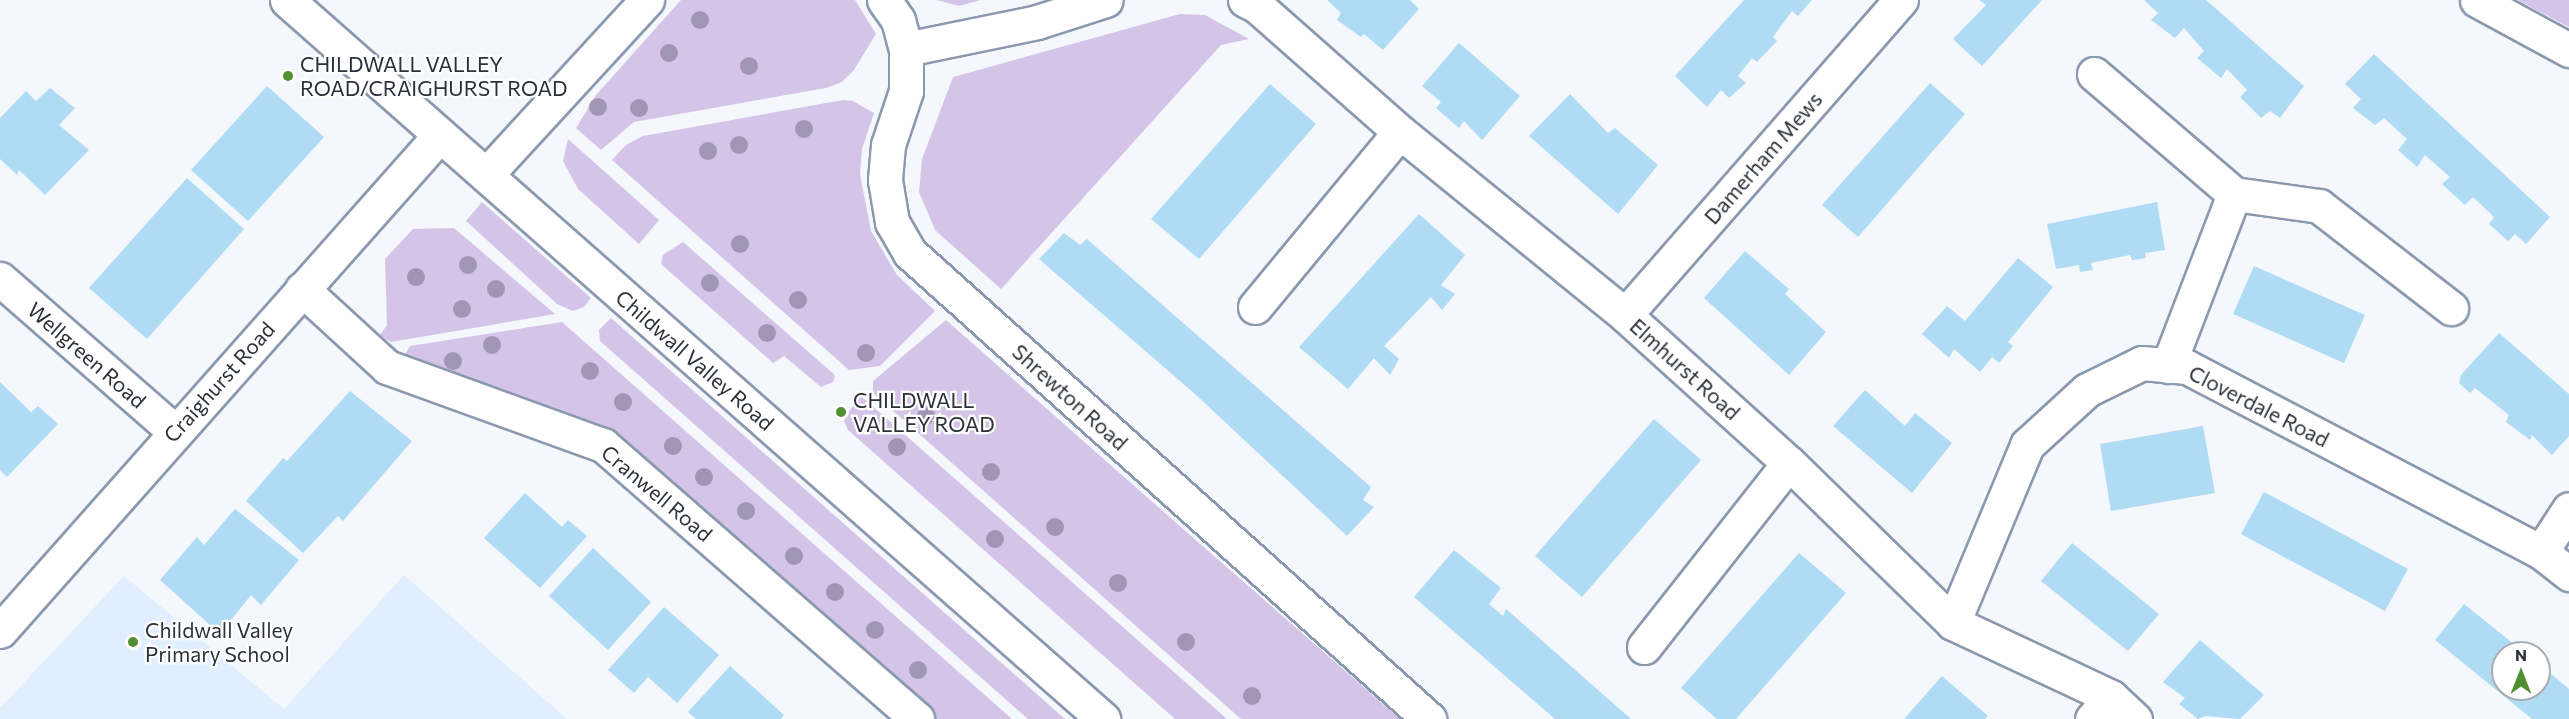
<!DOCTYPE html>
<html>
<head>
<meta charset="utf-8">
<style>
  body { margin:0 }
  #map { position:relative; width:2569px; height:719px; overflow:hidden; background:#f4f7fc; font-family:Commissioner,sans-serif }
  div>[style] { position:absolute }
  .built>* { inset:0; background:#e1eeff }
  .green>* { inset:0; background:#d4c5e8 }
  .building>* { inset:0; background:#afdbf4 }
  .roads { filter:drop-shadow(2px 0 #8a99ad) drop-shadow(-2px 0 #8a99ad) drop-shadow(0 2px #8a99ad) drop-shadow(0 -2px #8a99ad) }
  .minor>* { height:33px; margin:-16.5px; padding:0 16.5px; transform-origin:16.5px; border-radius:16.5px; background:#fff }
  .major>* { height:33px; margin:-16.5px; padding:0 16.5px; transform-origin:16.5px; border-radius:16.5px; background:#fff }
  .trees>* { width:18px; height:18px; margin:-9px; border-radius:50%; background:#a095b3 }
  .dots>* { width:16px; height:16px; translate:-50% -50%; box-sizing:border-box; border:3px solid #fff; border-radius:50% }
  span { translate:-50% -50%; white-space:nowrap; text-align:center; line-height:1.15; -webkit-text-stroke:4.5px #fff; paint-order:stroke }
  .poi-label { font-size:21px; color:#2b3139 }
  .left { translate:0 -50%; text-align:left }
  .street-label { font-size:21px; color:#2b3139 }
  .north { position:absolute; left:2491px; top:641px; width:60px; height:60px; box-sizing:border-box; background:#fff; border:2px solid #aaadb0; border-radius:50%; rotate:0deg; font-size:16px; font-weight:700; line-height:24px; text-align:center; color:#2b3139 }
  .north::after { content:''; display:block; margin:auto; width:21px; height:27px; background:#519031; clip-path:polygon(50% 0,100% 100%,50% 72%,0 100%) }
</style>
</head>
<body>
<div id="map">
  <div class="built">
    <i style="clip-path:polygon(404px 575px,567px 719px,0 719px,0 708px,124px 576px,284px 709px)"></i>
  </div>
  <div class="green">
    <i style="clip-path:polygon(681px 0,855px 0,876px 34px,854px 70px,842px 82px,826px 88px,634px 122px,601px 150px,576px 128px,596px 95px)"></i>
    <i style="clip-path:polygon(936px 0,981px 0,959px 6px)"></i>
    <i style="clip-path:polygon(2518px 0,2569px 0,2569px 27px,2559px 22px)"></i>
    <i style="clip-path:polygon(1180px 14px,1205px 15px,1249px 39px,1221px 45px,1001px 289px,935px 230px,919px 192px,922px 159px,953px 77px)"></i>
    <i style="clip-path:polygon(843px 100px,853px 101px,874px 113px,862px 149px,860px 174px,871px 231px,897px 275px,935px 311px,880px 366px,849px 370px,612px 160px,626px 145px,643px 136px)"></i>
    <i style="clip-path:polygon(568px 139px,659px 220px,639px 244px,578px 189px,563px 161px)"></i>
    <i style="clip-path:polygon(482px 202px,591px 298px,584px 307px,573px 311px,557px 304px,466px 221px)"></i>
    <i style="clip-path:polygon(453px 228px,454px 228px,555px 314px,391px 342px,380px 335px,387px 325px,385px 259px,413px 229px)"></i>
    <i style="clip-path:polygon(683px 242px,835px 375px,833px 382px,821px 387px,784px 356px,773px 363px,661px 264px,663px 255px)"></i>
    <i style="clip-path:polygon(611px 318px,1065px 719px,1028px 719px,600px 341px,599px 330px)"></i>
    <i style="clip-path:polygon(946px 320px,1190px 535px,1400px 719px,1241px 719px,873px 393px,873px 381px)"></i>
    <i style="clip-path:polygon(562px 322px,1012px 719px,937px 719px,640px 456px,600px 426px,427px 367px,405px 354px,410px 346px)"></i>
    <i style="clip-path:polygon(861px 396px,1021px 537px,1227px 719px,1175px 719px,848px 430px,844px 421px,846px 415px)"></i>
  </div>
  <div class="building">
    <i style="clip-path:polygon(1327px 0,1410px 0,1419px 9px,1383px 50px,1364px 34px,1361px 37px,1337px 20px,1341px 13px)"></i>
    <i style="clip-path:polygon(1744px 0,1812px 0,1798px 16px,1792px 11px,1773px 37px,1777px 41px,1757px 62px,1752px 58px,1738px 76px,1746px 83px,1729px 98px,1721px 90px,1707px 107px,1675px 76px)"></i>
    <i style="clip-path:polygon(1979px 0,2042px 0,1982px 66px,1953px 39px,1986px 5px)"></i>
    <i style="clip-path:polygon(2144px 0,2206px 0,2304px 86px,2280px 118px,2270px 111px,2261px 118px,2240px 97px,2247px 90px,2227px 69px,2221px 78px,2197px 58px,2204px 51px,2184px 28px,2175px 38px,2151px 20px,2158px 13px)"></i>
    <i style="clip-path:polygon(1459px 43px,1520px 96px,1482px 140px,1464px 121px,1459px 128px,1436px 108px,1441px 102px,1422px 86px)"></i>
    <i style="clip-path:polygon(2374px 54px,2550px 217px,2526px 244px,2515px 234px,2508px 241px,2489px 224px,2494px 217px,2473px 197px,2465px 205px,2442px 184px,2450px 177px,2425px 155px,2417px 167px,2398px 150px,2407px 139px,2384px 118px,2375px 125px,2353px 108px,2361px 99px,2345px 84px)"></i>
    <i style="clip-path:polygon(1930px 83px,1965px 114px,1858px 237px,1822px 205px)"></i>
    <i style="clip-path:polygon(1270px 84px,1316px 124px,1199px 259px,1151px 219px)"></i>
    <i style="clip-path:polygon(267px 86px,324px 137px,248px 221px,191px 170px)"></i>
    <i style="clip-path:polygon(50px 88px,75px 108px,59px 125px,89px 150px,45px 195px,19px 170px,17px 175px,0 159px,0 118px,26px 91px,36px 101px)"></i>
    <i style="clip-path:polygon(1570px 94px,1608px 133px,1615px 128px,1658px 165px,1618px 214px,1529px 136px)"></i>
    <i style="clip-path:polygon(187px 178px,244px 229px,147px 339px,89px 288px)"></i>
    <i style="clip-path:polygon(2157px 202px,2165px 250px,2145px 253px,2146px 258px,2132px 260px,2130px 255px,2091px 263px,2093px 270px,2080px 272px,2079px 265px,2056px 269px,2047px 224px)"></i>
    <i style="clip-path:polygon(1419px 214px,1465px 255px,1441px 285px,1455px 294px,1442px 310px,1431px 297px,1384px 346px,1399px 359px,1390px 375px,1374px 358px,1348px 389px,1299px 347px)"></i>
    <i style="clip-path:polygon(1064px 233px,1080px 245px,1087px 239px,1371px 487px,1363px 500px,1374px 507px,1347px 536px,1195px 394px,1039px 259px)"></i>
    <i style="clip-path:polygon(1745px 251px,1789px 289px,1785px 294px,1826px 332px,1789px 375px,1704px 298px)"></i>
    <i style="clip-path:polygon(2018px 258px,2053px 287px,2008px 342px,2013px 346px,1999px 363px,1992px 357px,1980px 372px,1954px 349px,1949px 358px,1922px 334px,1947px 306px,1965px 321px)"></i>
    <i style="clip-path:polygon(2254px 266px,2365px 315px,2344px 363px,2233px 314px)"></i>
    <i style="clip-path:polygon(2499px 333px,2569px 394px,2569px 436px,2552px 455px,2532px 435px,2530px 440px,2506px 422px,2509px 415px,2475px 388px,2470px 393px,2459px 383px,2461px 375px)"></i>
    <i style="clip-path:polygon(0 382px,31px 412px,38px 406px,58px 424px,7px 477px,0 470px)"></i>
    <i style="clip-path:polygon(1865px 390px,1905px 426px,1915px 413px,1952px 443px,1912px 493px,1833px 426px)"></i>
    <i style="clip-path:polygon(350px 391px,412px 441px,343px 521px,338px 516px,303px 553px,246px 501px,283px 458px,287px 461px)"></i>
    <i style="clip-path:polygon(1654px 419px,1701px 460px,1582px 597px,1535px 556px)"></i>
    <i style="clip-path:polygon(2203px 426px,2215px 493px,2111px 511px,2100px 444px)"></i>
    <i style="clip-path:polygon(2264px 492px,2408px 569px,2385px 611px,2241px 534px)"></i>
    <i style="clip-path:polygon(525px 493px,562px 527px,568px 520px,587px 536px,540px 588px,484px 538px)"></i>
    <i style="clip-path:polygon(235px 509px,299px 560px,261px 605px,251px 595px,220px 634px,160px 580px,197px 537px,204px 545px)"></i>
    <i style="clip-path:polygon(2072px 543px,2159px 614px,2128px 651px,2041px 581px)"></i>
    <i style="clip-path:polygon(593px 548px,651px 602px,608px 650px,549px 596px)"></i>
    <i style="clip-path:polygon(1454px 550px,1501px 588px,1489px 604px,1503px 616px,1506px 609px,1631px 719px,1555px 719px,1414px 597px)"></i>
    <i style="clip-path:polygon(1799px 553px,1846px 593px,1736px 719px,1717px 719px,1681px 688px)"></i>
    <i style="clip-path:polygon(2464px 604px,2525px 653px,2503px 653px,2503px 689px,2539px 689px,2539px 664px,2569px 689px,2569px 719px,2532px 719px,2435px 640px)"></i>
    <i style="clip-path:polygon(664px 607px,719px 655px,677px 703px,648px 677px,634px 693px,608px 670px)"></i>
    <i style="clip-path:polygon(2200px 640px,2264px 695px,2240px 719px,2205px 716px,2198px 719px,2179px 704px,2185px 698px,2163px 682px)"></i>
    <i style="clip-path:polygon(730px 666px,784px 715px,781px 719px,696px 719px,688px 712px)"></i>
    <i style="clip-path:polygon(1942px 676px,1988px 716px,1985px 719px,1904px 719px)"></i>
  </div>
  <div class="roads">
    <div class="minor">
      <i style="left:884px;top:0;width:24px;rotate:55deg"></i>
      <i style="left:898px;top:20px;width:30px;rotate:75deg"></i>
      <i style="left:906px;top:49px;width:42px;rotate:90deg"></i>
      <i style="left:906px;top:91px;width:57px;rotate:108.4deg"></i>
      <i style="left:888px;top:145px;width:35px;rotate:95deg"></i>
      <i style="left:885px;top:180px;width:43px;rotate:80.5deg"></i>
      <i style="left:892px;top:222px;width:36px;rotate:60deg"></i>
      <i style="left:910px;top:253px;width:698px;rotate:41.92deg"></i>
      <i style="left:1245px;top:0;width:13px;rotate:27deg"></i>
      <i style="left:1257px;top:6px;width:191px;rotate:41.4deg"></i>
      <i style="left:1400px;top:132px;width:290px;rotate:39.1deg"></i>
      <i style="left:1625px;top:315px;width:221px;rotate:42.1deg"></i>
      <i style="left:1789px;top:463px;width:229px;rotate:44.3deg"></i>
      <i style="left:1953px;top:623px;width:174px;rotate:25.1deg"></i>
      <i style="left:2111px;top:697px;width:33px;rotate:43deg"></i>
      <i style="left:2477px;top:0;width:105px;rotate:28.5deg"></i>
      <i style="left:906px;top:49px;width:134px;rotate:-11.6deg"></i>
      <i style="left:1037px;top:22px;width:72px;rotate:-17.7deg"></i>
      <i style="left:2094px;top:74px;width:184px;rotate:40.6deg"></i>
      <i style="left:2234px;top:194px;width:86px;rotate:8deg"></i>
      <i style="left:2319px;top:206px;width:167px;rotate:37.7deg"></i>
      <i style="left:486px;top:175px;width:238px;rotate:-47.4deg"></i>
      <i style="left:0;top:279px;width:231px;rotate:41.1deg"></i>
      <i style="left:302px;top:289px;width:115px;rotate:42.5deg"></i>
      <i style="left:387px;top:367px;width:230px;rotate:19.9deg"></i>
      <i style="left:603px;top:445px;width:417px;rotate:41.1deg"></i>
      <i style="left:1255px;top:307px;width:227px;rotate:-50.4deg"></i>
      <i style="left:1625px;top:315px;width:419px;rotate:-48.8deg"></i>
      <i style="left:2168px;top:366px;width:184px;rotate:-69deg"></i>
      <i style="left:2541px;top:552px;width:51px;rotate:-56.9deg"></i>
      <i style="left:1953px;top:623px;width:193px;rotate:-67.4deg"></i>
      <i style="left:2027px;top:445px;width:81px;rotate:-42.5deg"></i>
      <i style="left:2087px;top:390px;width:61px;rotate:-26.1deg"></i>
      <i style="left:2142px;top:363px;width:45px;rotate:5.1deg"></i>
      <i style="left:2187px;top:367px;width:399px;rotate:27.6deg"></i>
      <i style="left:2541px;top:552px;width:36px;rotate:38deg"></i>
      <i style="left:0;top:631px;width:663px;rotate:-48.42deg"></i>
      <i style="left:1644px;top:647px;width:234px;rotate:-51.8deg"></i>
      <i style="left:2092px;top:719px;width:29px;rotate:-49deg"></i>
    </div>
    <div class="major">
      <i style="left:287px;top:0;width:1088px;rotate:41.38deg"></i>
    </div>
  </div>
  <div class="trees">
    <i style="left:700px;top:20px"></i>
    <i style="left:669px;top:53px"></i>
    <i style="left:749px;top:66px"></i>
    <i style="left:598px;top:107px"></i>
    <i style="left:639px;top:108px"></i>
    <i style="left:804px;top:129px"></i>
    <i style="left:739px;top:145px"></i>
    <i style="left:708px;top:151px"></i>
    <i style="left:740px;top:244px"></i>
    <i style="left:468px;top:265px"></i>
    <i style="left:416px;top:277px"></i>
    <i style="left:710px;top:283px"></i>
    <i style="left:496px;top:289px"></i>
    <i style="left:798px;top:300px"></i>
    <i style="left:462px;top:309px"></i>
    <i style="left:767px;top:333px"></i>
    <i style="left:492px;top:345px"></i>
    <i style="left:866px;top:353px"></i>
    <i style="left:453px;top:361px"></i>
    <i style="left:590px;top:371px"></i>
    <i style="left:623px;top:402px"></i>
    <i style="left:926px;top:416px"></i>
    <i style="left:673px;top:446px"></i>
    <i style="left:897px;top:447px"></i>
    <i style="left:991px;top:472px"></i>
    <i style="left:704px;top:477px"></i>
    <i style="left:746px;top:511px"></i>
    <i style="left:1055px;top:527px"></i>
    <i style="left:995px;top:539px"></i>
    <i style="left:794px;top:556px"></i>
    <i style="left:1118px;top:583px"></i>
    <i style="left:835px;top:592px"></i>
    <i style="left:875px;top:630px"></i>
    <i style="left:1186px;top:642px"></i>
    <i style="left:918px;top:670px"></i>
    <i style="left:1252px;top:696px"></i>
  </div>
  <div class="dots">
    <i style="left:288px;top:76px;background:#519031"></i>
    <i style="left:841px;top:412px;background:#519031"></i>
    <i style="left:133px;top:642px;background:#519031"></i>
  </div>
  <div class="poi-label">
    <span class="left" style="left:300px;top:76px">CHILDWALL VALLEY<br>ROAD/CRAIGHURST ROAD</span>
    <span class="left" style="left:853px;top:412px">CHILDWALL<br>VALLEY ROAD</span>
    <span class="left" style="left:145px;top:642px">Childwall Valley<br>Primary School</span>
  </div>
  <div class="street-label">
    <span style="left:1763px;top:158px;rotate:-49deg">Damerham Mews</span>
    <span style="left:87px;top:355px;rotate:41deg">Wellgreen Road</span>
    <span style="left:695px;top:360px;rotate:41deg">Childwall Valley Road</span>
    <span style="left:1685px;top:369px;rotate:42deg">Elmhurst Road</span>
    <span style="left:219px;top:382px;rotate:-48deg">Craighurst Road</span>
    <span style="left:1070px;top:397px;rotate:42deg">Shrewton Road</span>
    <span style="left:2259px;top:406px;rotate:27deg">Cloverdale Road</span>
    <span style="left:657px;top:493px;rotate:40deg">Cranwell Road</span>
  </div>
  <div class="north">N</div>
</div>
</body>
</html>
